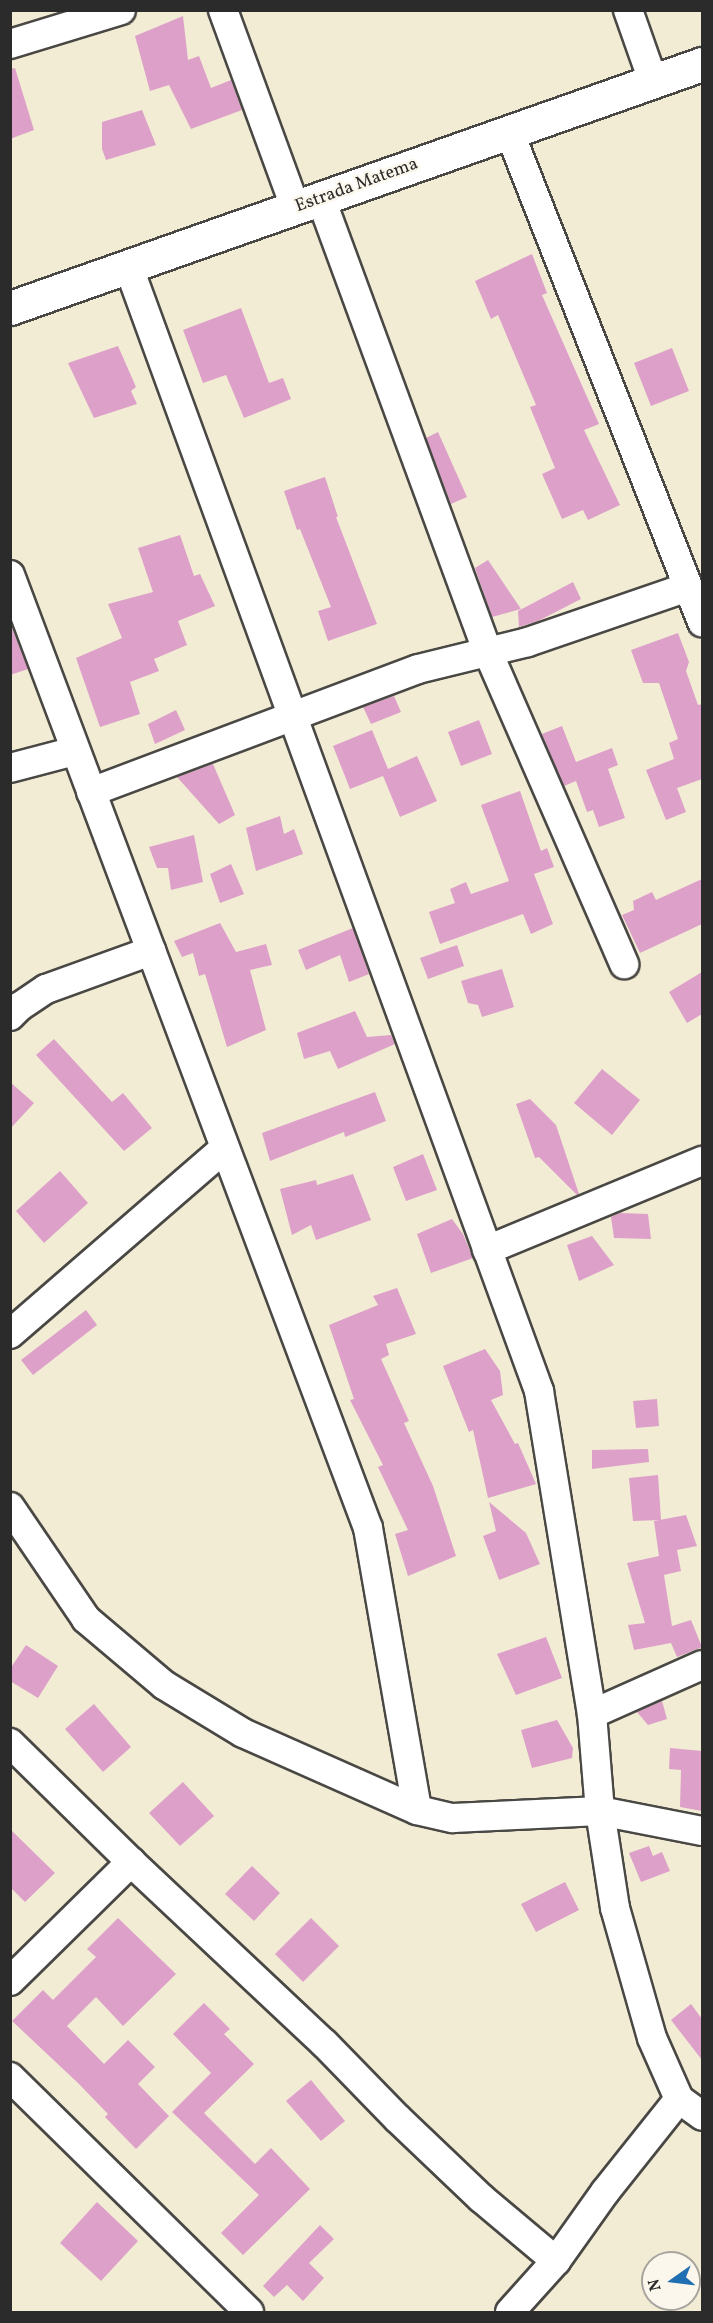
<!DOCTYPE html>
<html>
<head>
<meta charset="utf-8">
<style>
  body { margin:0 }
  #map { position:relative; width:713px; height:2323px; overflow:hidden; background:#f3ecd5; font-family:Vollkorn,serif }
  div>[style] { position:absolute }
  .building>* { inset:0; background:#dda0c9 }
  .roads { filter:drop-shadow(2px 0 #494844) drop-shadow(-2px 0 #494844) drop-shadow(0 2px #494844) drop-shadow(0 -2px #494844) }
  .street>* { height:28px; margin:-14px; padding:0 14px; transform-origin:14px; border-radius:14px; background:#fff }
  .secondary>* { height:33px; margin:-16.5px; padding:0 16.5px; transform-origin:16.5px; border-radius:16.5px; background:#fff }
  span { translate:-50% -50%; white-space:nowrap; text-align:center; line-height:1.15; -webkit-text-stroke:4.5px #fbf7ec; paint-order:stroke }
  .street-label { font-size:18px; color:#2b2b2b }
  .frame { position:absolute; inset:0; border:12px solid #2b2b2b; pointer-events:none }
  .north { position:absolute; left:641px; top:2251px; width:60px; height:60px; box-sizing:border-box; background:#fbf7ec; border:2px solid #a8a59f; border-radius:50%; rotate:256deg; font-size:16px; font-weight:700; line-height:24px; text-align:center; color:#2b2b2b }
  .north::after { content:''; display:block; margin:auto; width:21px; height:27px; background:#1f6fb2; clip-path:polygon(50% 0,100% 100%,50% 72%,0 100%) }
</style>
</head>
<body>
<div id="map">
  <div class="building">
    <i style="clip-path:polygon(183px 16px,188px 60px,199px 56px,211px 88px,231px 80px,242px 110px,191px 129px,169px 85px,150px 91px,135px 36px)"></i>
    <i style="clip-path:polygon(15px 68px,34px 130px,10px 139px,10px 69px)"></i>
    <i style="clip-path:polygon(142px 110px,156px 145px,106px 160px,102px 149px,102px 122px)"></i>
    <i style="clip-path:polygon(532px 254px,547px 293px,542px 295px,599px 424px,584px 430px,620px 505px,588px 520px,583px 510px,562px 519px,542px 474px,555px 468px,530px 407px,536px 405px,498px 315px,491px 319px,475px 281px)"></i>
    <i style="clip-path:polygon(241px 308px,269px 383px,283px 378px,291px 399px,244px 418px,226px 375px,203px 383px,183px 330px)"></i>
    <i style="clip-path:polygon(118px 346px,136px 387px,131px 391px,137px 404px,94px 418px,68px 363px)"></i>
    <i style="clip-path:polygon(672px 348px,689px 391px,651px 406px,634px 363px)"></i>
    <i style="clip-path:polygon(438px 432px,467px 497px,451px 504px,426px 438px)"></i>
    <i style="clip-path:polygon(325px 477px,338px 517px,336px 517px,377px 624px,328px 641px,318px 611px,331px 607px,300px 529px,297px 530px,284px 491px)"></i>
    <i style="clip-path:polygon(180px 535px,194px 576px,200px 574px,215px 606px,178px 621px,187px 645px,154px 659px,159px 671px,130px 682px,140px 714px,100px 727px,76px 658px,122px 638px,108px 604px,153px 592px,138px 548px)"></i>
    <i style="clip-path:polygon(488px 560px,521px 609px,492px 617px,475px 568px)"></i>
    <i style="clip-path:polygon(573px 582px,581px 599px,538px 621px,519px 627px,518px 611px)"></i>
    <i style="clip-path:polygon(10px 623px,28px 669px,10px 675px)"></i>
    <i style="clip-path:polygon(678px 633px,689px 662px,686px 671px,698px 705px,702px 704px,702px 779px,677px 788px,686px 812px,666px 820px,646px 770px,674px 759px,669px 743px,678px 739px,659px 683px,643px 683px,631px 650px)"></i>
    <i style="clip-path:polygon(394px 696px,401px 712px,371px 724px,363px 707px)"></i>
    <i style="clip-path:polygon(176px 710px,185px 730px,155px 744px,148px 724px)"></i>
    <i style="clip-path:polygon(479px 720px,492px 754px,461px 766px,448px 732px)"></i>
    <i style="clip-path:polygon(562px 726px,576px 762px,612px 748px,618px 765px,608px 769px,625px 818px,599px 827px,593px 810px,587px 812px,576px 781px,564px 786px,542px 734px)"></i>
    <i style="clip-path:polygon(372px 730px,388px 769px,417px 756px,437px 801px,400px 817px,383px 776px,350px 789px,333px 746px)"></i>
    <i style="clip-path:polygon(213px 764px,235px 815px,219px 824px,177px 777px)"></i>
    <i style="clip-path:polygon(520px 791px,541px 851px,547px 848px,554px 867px,534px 874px,553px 924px,531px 934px,523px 914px,440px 944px,429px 912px,455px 903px,450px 889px,466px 882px,471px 894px,509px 881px,481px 805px)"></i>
    <i style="clip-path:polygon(280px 816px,284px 834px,294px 829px,303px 854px,256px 871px,246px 828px)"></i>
    <i style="clip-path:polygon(194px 835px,203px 882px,171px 890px,168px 868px,157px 868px,149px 847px)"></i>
    <i style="clip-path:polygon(231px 864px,244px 894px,220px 903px,210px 874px)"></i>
    <i style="clip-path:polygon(702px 879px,702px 924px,640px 953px,622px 915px,634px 910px,633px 901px,652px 892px,656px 900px)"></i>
    <i style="clip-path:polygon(220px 923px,236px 952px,266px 944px,272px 965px,250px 970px,266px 1030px,227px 1047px,205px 974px,199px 976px,193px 953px,182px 957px,174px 941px)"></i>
    <i style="clip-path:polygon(353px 928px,369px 974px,349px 982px,340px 955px,306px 970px,298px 950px)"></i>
    <i style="clip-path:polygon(457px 945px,464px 966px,428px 979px,420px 958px)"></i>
    <i style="clip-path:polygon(502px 969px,514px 1007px,482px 1017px,478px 1005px,468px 1003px,461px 981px)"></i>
    <i style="clip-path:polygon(702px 972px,702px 1014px,687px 1023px,669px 992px)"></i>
    <i style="clip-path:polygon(355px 1011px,367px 1037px,391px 1035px,395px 1044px,338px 1069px,330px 1051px,304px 1059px,297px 1033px)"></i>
    <i style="clip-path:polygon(54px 1039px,112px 1102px,123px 1093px,152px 1128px,124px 1151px,36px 1055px)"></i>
    <i style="clip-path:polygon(602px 1069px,640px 1100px,612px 1135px,574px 1103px)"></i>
    <i style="clip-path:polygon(10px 1082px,34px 1103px,10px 1129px)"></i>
    <i style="clip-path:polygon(375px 1092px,386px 1121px,345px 1137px,344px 1132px,270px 1161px,262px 1133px)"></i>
    <i style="clip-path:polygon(530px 1099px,556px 1125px,579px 1194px,577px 1195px,539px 1157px,535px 1158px,516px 1104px)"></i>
    <i style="clip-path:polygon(423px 1154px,437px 1190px,406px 1201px,393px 1167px)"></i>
    <i style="clip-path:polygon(60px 1171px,88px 1203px,44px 1243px,16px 1211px)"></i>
    <i style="clip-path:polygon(353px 1174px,371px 1220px,316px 1240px,311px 1225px,292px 1235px,280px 1189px,316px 1180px,317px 1185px)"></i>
    <i style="clip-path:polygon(620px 1213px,648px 1214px,651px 1239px,614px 1238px,611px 1217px)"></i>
    <i style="clip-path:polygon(452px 1219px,463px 1234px,473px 1258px,431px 1273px,417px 1234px)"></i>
    <i style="clip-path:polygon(592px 1236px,614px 1265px,579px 1281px,567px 1245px)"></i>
    <i style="clip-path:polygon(397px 1288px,416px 1334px,386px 1344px,389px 1355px,381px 1359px,409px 1421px,404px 1423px,433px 1486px,456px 1556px,408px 1576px,395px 1534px,408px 1530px,378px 1467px,383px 1465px,350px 1400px,354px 1399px,329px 1325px,378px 1305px,373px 1296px)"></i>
    <i style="clip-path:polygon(86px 1310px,97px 1325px,33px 1375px,21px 1360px)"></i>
    <i style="clip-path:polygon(485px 1349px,500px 1371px,503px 1395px,491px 1400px,515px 1444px,518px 1443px,536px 1484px,488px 1498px,473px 1430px,469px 1432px,443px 1366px)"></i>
    <i style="clip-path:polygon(657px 1399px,659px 1426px,636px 1428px,633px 1401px)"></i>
    <i style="clip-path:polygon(648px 1449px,649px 1462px,592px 1469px,592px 1450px)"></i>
    <i style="clip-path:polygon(658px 1475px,661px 1520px,633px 1521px,629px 1478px)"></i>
    <i style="clip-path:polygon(489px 1502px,526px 1533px,540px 1564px,499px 1580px,483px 1536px,496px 1531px)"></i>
    <i style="clip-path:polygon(686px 1515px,697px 1546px,677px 1550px,681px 1571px,664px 1575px,672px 1626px,691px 1620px,702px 1647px,677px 1657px,671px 1643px,634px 1650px,628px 1625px,645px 1623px,627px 1563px,659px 1556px,654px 1521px)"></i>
    <i style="clip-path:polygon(546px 1637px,562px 1678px,516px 1695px,497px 1654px)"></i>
    <i style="clip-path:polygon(26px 1645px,58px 1666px,38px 1698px,10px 1681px,10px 1669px)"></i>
    <i style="clip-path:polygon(662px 1701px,667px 1719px,648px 1725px,637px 1712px)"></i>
    <i style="clip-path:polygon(94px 1704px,131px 1747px,103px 1772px,65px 1729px)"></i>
    <i style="clip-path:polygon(557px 1720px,573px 1748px,572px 1758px,532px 1768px,521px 1730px)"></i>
    <i style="clip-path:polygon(670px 1748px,702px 1751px,702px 1811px,680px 1807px,681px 1770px,669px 1769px)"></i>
    <i style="clip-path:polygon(183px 1782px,214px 1816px,180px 1846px,149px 1813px)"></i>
    <i style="clip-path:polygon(10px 1829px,55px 1873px,25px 1902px,10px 1887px)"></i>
    <i style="clip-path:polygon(649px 1846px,653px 1856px,662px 1852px,670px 1871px,641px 1882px,629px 1853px)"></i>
    <i style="clip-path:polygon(252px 1866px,280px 1893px,254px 1921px,225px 1894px)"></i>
    <i style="clip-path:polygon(565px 1882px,579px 1910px,536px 1932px,521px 1904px)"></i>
    <i style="clip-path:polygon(118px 1918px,176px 1974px,123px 2026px,96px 1997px,67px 2026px,104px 2064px,128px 2040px,155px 2067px,138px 2084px,169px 2116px,136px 2149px,105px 2117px,108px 2114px,78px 2083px,12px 2021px,43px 1990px,53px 2000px,96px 1957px,87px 1949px)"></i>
    <i style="clip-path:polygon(311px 1918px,339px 1946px,303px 1982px,275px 1954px)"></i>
    <i style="clip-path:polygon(204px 2003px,230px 2029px,224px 2034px,254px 2064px,204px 2113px,255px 2164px,271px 2148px,310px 2189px,243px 2255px,221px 2233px,259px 2195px,172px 2112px,211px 2073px,173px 2034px)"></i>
    <i style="clip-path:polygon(691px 2004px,702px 2019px,702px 2060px,671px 2020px)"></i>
    <i style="clip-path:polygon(311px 2080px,345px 2121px,321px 2141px,286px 2101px)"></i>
    <i style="clip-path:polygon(97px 2202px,138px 2241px,101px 2281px,60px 2243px)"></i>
    <i style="clip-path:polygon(320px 2225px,334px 2239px,309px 2263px,324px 2278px,303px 2301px,287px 2285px,274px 2297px,263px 2286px)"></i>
  </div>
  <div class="roads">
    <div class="street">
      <i style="left:223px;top:10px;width:212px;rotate:69.9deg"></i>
      <i style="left:628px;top:10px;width:75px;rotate:70.6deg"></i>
      <i style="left:10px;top:44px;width:116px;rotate:-17deg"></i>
      <i style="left:509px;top:131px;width:528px;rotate:68.54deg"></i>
      <i style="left:321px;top:199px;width:481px;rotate:69.8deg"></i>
      <i style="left:487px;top:650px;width:343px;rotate:66.4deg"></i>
      <i style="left:129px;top:268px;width:1196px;rotate:69.94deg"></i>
      <i style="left:539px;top:1391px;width:327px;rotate:80.7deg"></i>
      <i style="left:592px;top:1714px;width:97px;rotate:85.3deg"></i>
      <i style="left:600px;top:1811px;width:98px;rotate:81.2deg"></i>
      <i style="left:615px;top:1908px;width:135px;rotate:74.1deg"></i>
      <i style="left:652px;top:2038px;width:67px;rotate:66.1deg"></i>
      <i style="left:679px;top:2099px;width:29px;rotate:36deg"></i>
      <i style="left:10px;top:575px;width:1018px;rotate:69.41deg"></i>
      <i style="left:368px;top:1528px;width:286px;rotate:80.1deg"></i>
      <i style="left:10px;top:768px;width:67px;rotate:-14.7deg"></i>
      <i style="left:91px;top:792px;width:349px;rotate:-20.6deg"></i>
      <i style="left:418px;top:669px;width:113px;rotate:-13.8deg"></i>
      <i style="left:528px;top:642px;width:169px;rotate:-19deg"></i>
      <i style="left:10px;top:1016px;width:13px;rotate:-45deg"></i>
      <i style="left:19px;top:1007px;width:32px;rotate:-34deg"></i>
      <i style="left:46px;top:989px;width:112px;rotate:-19.9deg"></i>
      <i style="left:487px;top:1250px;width:233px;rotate:-22.5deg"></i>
      <i style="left:10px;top:1334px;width:284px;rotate:-40.9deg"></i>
      <i style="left:10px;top:1507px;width:135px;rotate:55.8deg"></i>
      <i style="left:86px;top:1619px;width:102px;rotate:40.2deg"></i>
      <i style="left:164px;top:1685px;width:92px;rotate:31.3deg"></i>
      <i style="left:243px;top:1733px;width:190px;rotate:23.9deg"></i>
      <i style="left:417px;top:1810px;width:37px;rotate:13deg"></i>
      <i style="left:453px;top:1818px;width:147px;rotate:-2.7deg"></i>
      <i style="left:600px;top:1811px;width:104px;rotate:11.1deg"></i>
      <i style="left:592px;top:1714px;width:120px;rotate:-24deg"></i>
      <i style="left:10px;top:1743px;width:170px;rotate:44.5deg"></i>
      <i style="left:131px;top:1862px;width:266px;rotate:43.2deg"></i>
      <i style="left:325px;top:2044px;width:103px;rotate:45.8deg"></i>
      <i style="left:397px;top:2118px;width:116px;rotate:43.6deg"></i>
      <i style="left:481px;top:2198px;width:98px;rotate:40deg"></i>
      <i style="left:10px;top:1981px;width:170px;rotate:-44.5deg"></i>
      <i style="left:10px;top:2077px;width:335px;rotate:44.5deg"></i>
      <i style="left:510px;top:2312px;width:69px;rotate:-48deg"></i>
      <i style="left:556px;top:2261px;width:85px;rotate:-54.6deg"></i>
      <i style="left:605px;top:2192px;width:119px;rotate:-51.5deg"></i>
    </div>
    <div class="secondary">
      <i style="left:10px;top:308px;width:734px;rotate:-19.42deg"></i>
    </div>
  </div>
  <div class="street-label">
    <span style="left:357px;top:186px;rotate:-20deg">Estrada Matema</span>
  </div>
  <div class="frame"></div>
  <div class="north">N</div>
</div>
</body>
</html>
